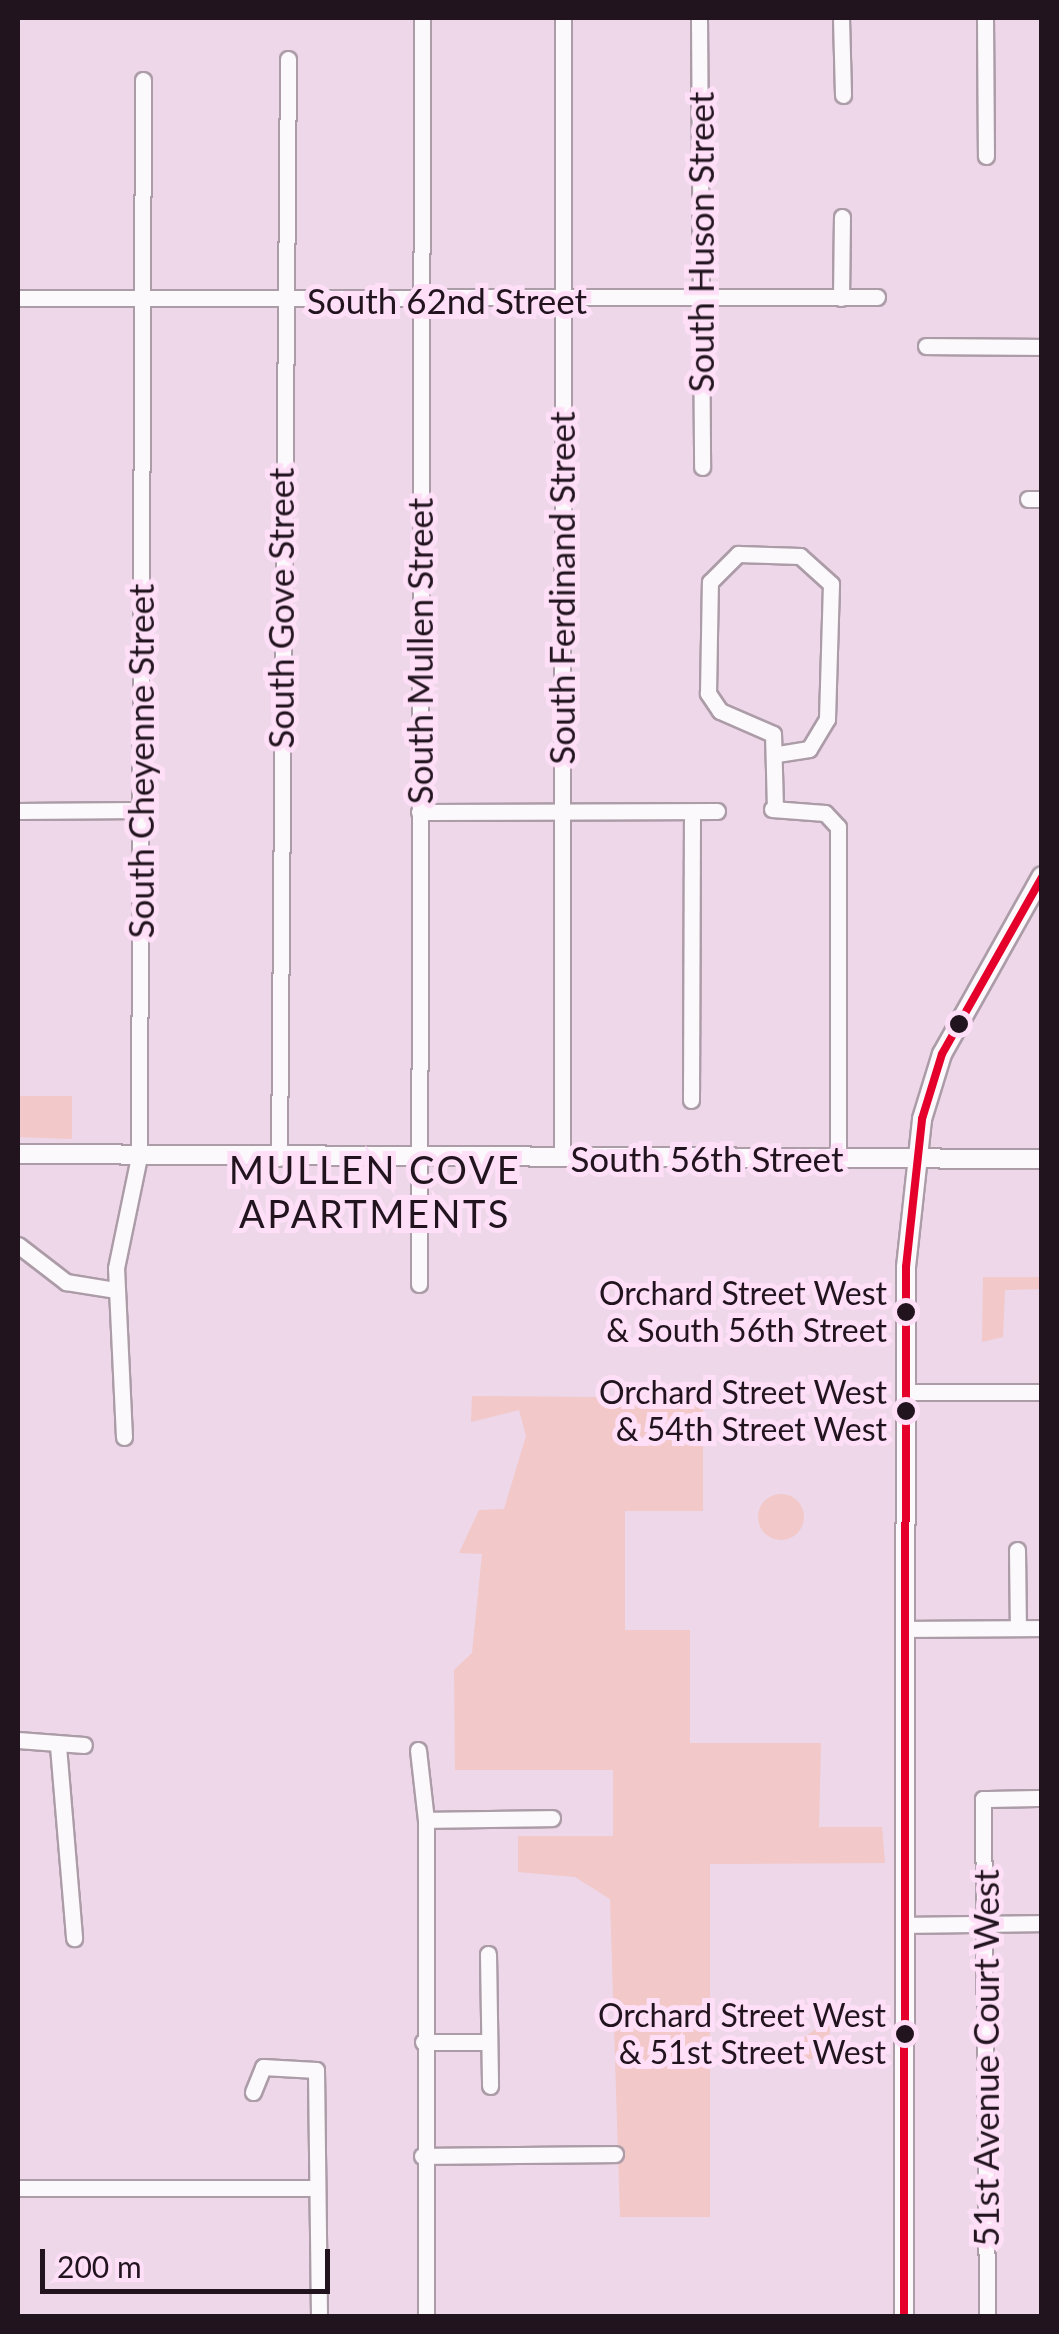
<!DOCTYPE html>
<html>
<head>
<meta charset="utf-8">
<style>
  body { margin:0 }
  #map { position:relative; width:1059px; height:2334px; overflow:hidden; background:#edd7e8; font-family:Lato,sans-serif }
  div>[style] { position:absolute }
  .green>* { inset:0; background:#f2c8c8 }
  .round { border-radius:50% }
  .roads { filter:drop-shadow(2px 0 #ac9ca8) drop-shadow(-2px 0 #ac9ca8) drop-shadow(0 2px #ac9ca8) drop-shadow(0 -2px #ac9ca8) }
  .minor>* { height:15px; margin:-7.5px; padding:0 7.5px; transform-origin:7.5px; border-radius:7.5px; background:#fcf9fc }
  .major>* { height:18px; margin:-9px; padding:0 9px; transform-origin:9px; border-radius:9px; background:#fcf9fc }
  .bus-1>* { height:8px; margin:-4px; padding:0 4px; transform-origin:4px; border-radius:4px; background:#e4002b }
  .dots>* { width:28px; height:28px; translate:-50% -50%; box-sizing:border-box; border:5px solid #fedff7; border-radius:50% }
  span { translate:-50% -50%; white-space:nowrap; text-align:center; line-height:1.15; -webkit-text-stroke:10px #fedff7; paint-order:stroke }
  .bus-label { font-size:32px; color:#22141f }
  .right { translate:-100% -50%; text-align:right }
  .street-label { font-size:35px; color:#22141f }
  .neighbourhood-label { font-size:38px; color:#22141f; letter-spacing:2.5px }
  .frame { position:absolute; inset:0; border:20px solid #22141f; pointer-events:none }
  .scale { position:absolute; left:40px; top:2249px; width:290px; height:45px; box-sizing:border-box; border:5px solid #22141f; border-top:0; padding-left:12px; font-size:30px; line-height:35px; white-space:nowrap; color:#22141f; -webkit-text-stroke:8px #fedff7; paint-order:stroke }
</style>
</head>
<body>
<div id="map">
  <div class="green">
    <i style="clip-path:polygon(18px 1096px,72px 1096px,72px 1139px,18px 1137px)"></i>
    <i style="clip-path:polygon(983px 1277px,1041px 1277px,1042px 1289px,1005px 1290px,1003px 1337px,982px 1342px)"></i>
    <i style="clip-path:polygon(472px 1396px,703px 1398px,703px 1511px,625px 1511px,625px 1630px,690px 1630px,690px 1743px,821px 1743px,819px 1827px,882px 1827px,885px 1863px,710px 1864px,710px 2217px,620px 2217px,610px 1899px,575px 1877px,518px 1872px,518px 1836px,613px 1836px,613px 1770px,455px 1770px,454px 1670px,472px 1653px,482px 1554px,459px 1553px,479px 1510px,504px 1509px,526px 1436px,519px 1410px,471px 1422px)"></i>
    <i class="round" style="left:758px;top:1494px;width:46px;height:46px"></i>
    <i style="clip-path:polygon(830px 2019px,829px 2059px,792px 2059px,790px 2047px)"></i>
  </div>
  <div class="roads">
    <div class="minor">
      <i style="left:699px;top:18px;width:449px;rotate:89.6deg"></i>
      <i style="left:841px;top:18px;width:77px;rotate:88.5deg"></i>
      <i style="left:985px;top:18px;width:138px;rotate:89.6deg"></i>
      <i style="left:18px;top:298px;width:859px;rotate:-0.07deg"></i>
      <i style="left:841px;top:298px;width:81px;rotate:-89.3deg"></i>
      <i style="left:926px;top:346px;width:116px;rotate:0.5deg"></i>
      <i style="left:1028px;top:499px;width:14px"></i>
      <i style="left:772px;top:809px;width:53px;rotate:4.3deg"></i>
      <i style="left:825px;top:813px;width:19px;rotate:47deg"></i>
      <i style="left:838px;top:827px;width:330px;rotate:90deg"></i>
      <i style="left:775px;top:809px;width:75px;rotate:-91.5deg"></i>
      <i style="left:773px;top:734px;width:58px;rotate:-156.5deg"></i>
      <i style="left:720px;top:711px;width:22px;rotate:-124deg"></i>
      <i style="left:708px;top:693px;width:111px;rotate:-89deg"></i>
      <i style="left:710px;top:582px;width:40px;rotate:-45deg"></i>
      <i style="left:738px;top:554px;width:62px;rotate:1.8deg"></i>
      <i style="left:800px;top:556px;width:42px;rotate:42.1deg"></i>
      <i style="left:831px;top:584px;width:135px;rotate:91.7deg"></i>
      <i style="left:827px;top:719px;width:35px;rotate:121deg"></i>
      <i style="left:809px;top:749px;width:31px;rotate:171deg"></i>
      <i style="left:18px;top:811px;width:122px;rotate:-0.5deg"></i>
      <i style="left:419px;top:812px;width:298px;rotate:-0.2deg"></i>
      <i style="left:691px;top:1100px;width:288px;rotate:-89.8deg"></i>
      <i style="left:279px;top:1158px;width:1099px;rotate:-89.53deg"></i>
      <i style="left:562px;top:1158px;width:1140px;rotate:-89.95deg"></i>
      <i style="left:18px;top:1245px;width:61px;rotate:37.6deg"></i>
      <i style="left:66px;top:1282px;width:51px;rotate:9.1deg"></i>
      <i style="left:419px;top:1284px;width:1266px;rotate:-89.86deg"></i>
      <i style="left:906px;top:1392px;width:136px"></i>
      <i style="left:124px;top:1437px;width:169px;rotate:-92.7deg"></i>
      <i style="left:116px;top:1268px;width:113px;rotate:-78.3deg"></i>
      <i style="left:139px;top:1157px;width:1077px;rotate:-89.79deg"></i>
      <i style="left:1017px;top:1550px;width:78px;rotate:89.3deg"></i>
      <i style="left:906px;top:1629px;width:136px;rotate:-0.4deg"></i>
      <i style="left:18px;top:1740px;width:66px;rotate:4.3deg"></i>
      <i style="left:58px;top:1746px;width:193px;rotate:85.2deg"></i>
      <i style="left:418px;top:1750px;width:70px;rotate:83.5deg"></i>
      <i style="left:426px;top:1820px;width:496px;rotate:90deg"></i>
      <i style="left:426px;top:1820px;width:126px;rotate:-0.9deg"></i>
      <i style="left:907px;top:1925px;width:135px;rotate:-0.8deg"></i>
      <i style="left:488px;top:1954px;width:132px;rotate:89.1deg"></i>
      <i style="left:423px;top:2042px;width:66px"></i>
      <i style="left:253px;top:2092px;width:27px;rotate:-68deg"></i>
      <i style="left:263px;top:2067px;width:53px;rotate:3.2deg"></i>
      <i style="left:316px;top:2070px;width:246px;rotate:89.3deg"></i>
      <i style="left:422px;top:2156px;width:193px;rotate:-0.6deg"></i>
      <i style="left:18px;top:2188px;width:298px"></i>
      <i style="left:987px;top:2316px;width:517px;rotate:-90.44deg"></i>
      <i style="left:983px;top:1799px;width:59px;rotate:-1deg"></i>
    </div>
    <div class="major">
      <i style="left:18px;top:1154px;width:1024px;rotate:0.28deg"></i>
      <i style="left:904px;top:2316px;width:1049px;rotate:-89.89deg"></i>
      <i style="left:906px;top:1267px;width:149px;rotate:-83.8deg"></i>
      <i style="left:922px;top:1119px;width:68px;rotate:-72.9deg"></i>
      <i style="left:942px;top:1054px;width:204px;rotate:-60.7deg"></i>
    </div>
  </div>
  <div class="bus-1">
    <i style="left:904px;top:2316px;width:1049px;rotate:-89.89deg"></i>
    <i style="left:906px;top:1267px;width:149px;rotate:-83.8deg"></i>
    <i style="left:922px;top:1119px;width:68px;rotate:-72.9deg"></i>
    <i style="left:942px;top:1054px;width:203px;rotate:-60.5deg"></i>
  </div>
  <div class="dots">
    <i style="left:959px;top:1024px;background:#22141f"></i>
    <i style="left:906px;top:1312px;background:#22141f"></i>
    <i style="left:906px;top:1411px;background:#22141f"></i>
    <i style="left:905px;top:2034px;background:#22141f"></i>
  </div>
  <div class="bus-label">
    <span class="right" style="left:887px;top:1312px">Orchard Street West<br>&amp; South 56th Street</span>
    <span class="right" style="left:887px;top:1411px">Orchard Street West<br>&amp; 54th Street West</span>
    <span class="right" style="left:886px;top:2034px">Orchard Street West<br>&amp; 51st Street West</span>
  </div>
  <div class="street-label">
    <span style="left:700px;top:242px;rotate:-90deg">South Huson Street</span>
    <span style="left:447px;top:300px">South 62nd Street</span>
    <span style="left:561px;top:588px;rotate:-90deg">South Ferdinand Street</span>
    <span style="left:280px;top:608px;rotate:-90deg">South Gove Street</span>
    <span style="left:419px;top:651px;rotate:-90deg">South Mullen Street</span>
    <span style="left:140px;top:761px;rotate:-90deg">South Cheyenne Street</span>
    <span style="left:707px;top:1158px">South 56th Street</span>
    <span style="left:985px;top:2058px;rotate:-90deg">51st Avenue Court West</span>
  </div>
  <div class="neighbourhood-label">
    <span style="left:375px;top:1192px">MULLEN COVE<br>APARTMENTS</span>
  </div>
  <div class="frame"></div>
  <div class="scale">200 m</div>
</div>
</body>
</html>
